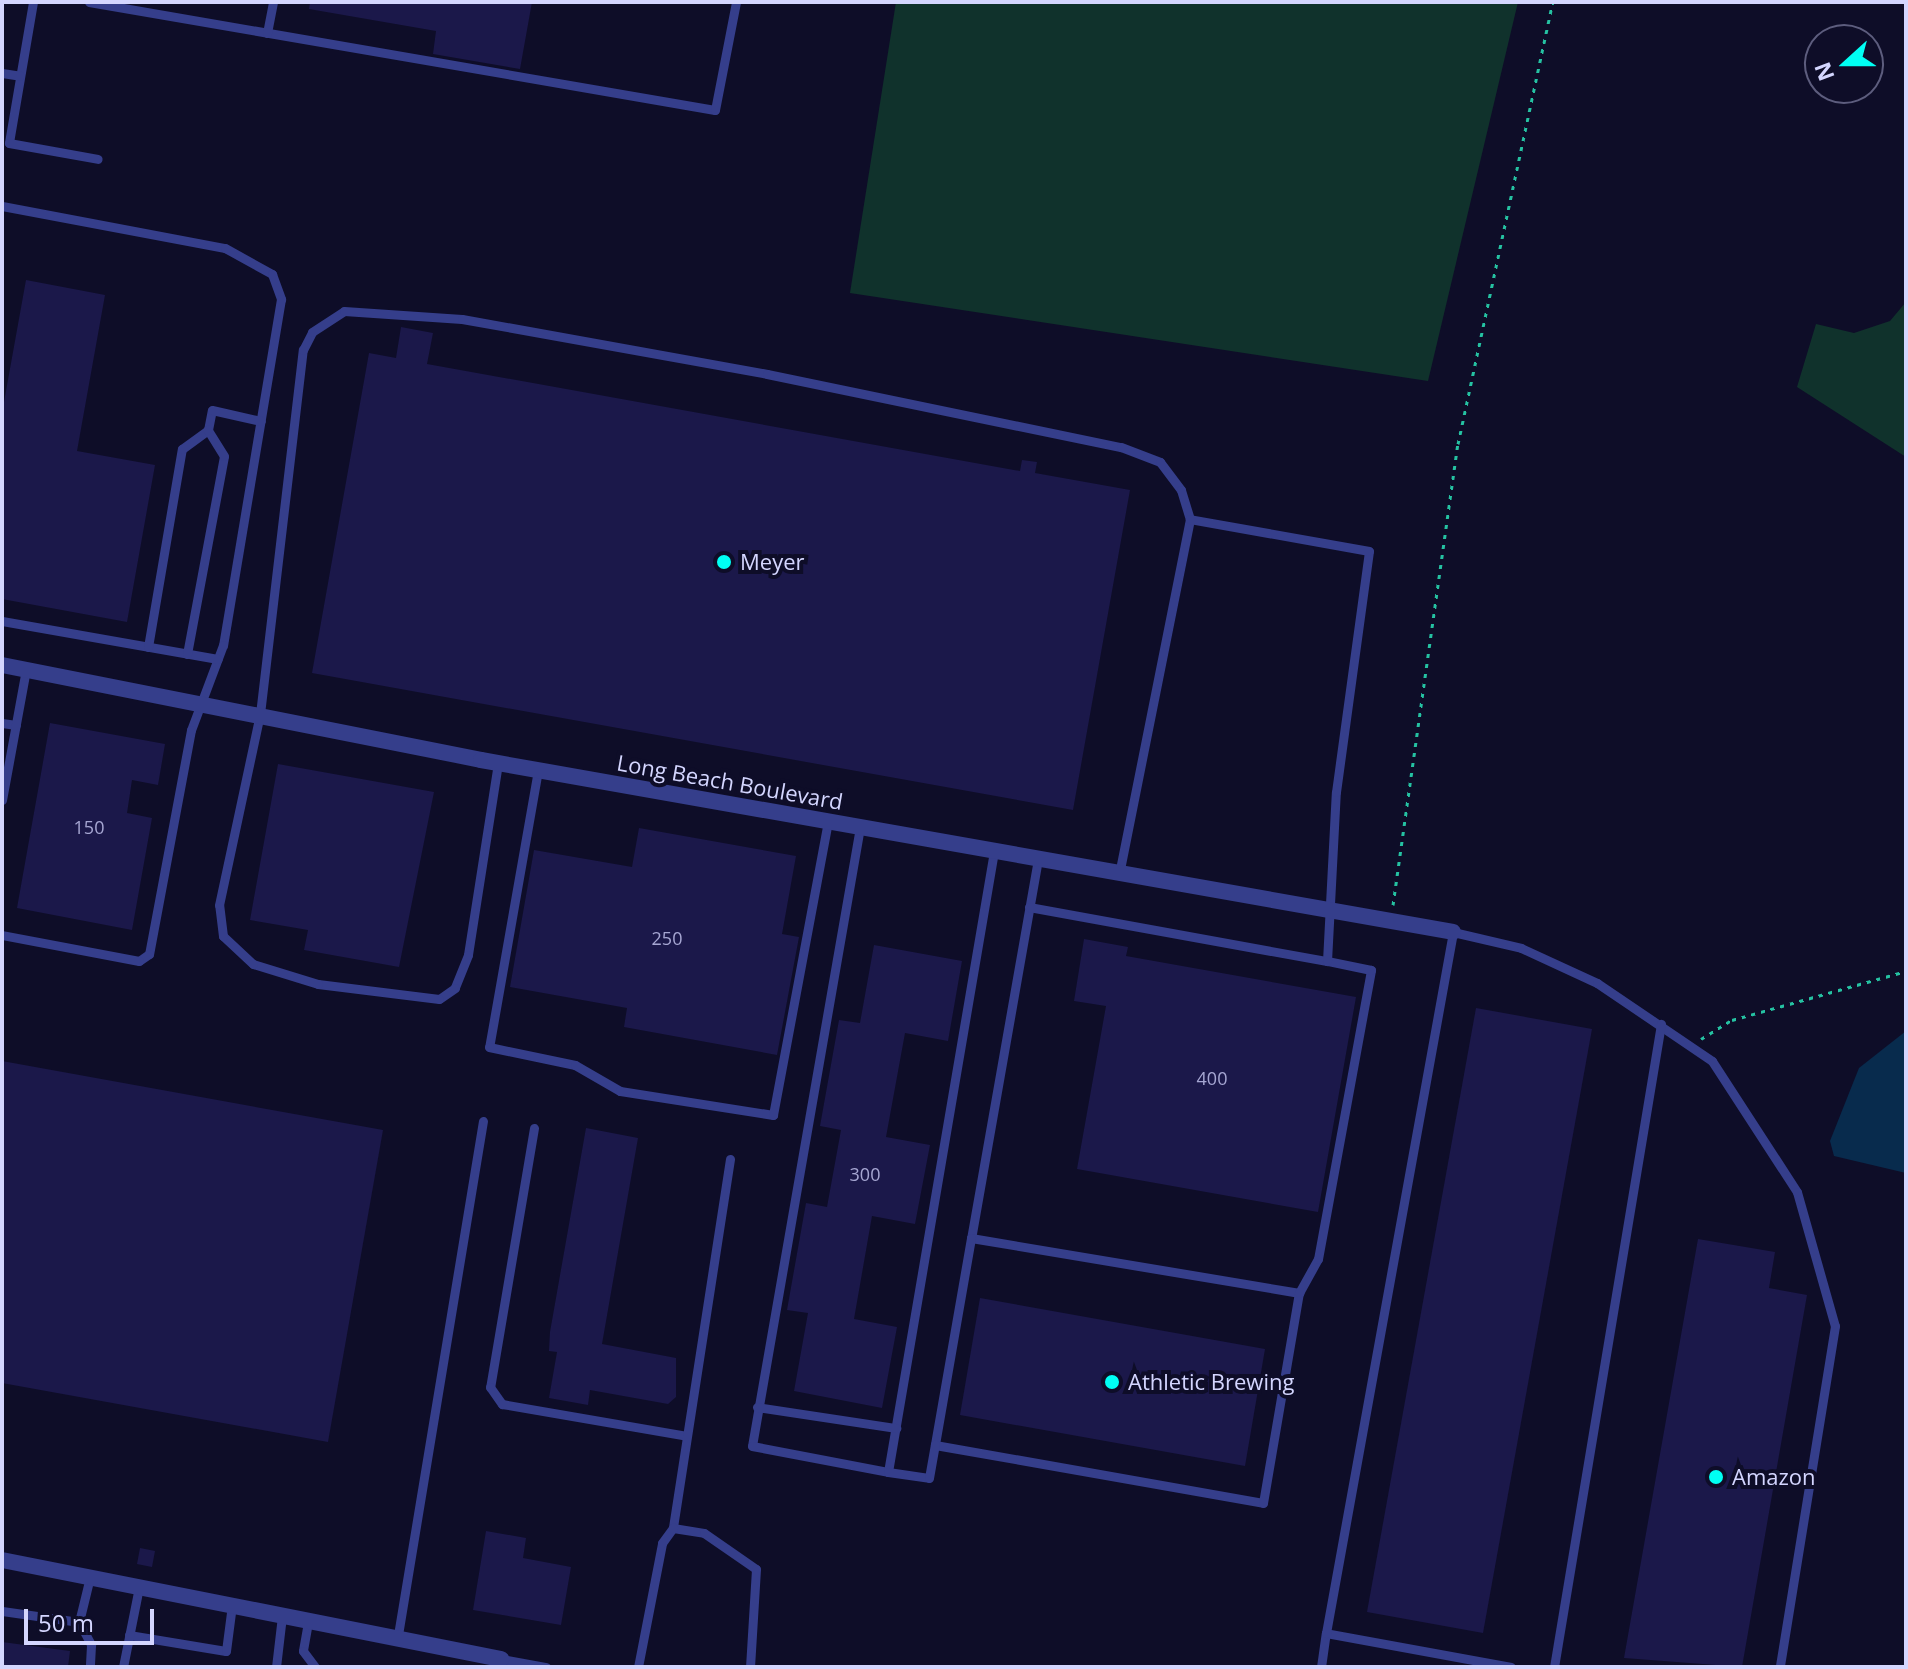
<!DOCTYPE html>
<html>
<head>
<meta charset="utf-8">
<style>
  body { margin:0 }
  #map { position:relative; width:1908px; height:1669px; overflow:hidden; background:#0e0d28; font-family:"Open Sans",sans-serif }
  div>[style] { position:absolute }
  .green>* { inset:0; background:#10322c }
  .water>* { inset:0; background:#082b4d }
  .building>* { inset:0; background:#1b184a }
  .path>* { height:3px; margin-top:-1.5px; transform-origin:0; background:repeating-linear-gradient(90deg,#25c2a2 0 4px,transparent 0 10px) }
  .service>* { height:9px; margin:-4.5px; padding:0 4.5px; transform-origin:4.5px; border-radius:4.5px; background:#353e8b }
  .minor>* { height:16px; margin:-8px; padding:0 8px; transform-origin:8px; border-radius:8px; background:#353e8b }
  .dots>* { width:22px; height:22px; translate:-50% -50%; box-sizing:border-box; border:4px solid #0e0d28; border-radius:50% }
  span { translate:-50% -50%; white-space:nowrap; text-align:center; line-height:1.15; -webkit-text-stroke:8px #0e0d28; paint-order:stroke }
  .number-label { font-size:18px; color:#a6a6d2 }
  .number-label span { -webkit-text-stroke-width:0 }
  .poi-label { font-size:22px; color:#d4d6ff }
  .left { translate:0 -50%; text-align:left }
  .street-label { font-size:22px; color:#d4d6ff }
  .frame { position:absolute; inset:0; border:4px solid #d4d6ff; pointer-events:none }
  .north { position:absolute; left:1804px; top:24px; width:80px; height:80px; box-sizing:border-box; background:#0e0d28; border:2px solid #5d5d7e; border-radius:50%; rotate:249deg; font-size:22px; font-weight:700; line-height:32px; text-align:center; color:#d4d6ff }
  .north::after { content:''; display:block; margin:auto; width:28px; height:36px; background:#00fff4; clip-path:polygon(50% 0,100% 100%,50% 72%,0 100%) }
  .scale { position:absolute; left:24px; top:1609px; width:130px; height:36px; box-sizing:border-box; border:4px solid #d4d6ff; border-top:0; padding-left:10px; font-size:24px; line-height:28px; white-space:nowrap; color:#d4d6ff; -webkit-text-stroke:6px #0e0d28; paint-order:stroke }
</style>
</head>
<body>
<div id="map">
  <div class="green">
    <i style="clip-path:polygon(896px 2px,1518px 2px,1428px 381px,850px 293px)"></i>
    <i style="clip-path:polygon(1906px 302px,1906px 457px,1797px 387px,1816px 324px,1854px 333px,1890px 321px)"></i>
  </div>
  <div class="water">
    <i style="clip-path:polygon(1906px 1031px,1906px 1173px,1834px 1156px,1830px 1141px,1859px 1068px)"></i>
  </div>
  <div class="building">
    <i style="clip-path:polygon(310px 2px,532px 2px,520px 69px,433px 54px,436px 31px,309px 9px)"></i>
    <i style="clip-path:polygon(26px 280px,105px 295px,77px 451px,155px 465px,127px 622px,2px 599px,2px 413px)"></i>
    <i style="clip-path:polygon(401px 327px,433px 333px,427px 364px,1020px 471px,1022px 460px,1037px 462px,1035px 473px,1130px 490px,1073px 810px,312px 673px,369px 353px,396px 358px)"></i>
    <i style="clip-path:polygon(50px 723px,165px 744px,158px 785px,132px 780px,127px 813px,152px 818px,132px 930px,17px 908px)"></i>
    <i style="clip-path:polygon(278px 764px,434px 792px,399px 967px,304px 950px,308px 930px,250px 920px)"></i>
    <i style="clip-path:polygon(639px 828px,796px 856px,782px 934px,799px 937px,777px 1055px,624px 1027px,627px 1008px,510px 987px,534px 850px,632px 867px)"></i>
    <i style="clip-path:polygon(1084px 939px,1128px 947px,1126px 956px,1356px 997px,1318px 1212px,1077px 1169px,1106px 1006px,1074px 1001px)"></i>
    <i style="clip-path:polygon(874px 945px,962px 961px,948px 1041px,905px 1033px,886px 1137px,930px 1145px,915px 1224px,872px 1216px,854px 1319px,897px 1327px,882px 1408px,794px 1391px,808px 1313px,787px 1310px,806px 1203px,827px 1207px,841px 1130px,820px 1126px,839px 1020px,860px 1023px)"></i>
    <i style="clip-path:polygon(1476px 1008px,1592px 1029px,1483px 1633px,1367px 1612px)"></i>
    <i style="clip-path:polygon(2px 1061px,383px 1130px,328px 1442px,2px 1383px)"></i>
    <i style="clip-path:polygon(586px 1128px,638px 1138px,602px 1344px,676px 1358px,676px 1397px,668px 1404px,590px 1390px,588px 1405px,549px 1398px,557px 1352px,549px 1351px,550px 1332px)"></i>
    <i style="clip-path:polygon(1698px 1239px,1775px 1252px,1769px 1288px,1807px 1295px,1742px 1667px,1624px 1658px)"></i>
    <i style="clip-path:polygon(980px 1298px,1265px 1349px,1245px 1466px,960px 1415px)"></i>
    <i style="clip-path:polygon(486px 1531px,526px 1538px,523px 1558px,571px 1567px,561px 1625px,473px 1610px)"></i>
    <i style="clip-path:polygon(140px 1548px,155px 1551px,152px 1567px,137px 1564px)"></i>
    <i style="clip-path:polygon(2px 1642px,70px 1651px,68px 1667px,2px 1667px)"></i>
  </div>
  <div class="path">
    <i style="left:1393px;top:905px;width:466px;rotate:-82deg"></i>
    <i style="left:1458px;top:444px;width:452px;rotate:-77.9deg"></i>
    <i style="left:1701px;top:1039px;width:36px;rotate:-32deg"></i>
    <i style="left:1732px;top:1020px;width:181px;rotate:-15.7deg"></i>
  </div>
  <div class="service">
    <i style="left:33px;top:2px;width:143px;rotate:99.7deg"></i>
    <i style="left:9px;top:143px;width:90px;rotate:10.2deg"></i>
    <i style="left:89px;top:2px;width:635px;rotate:9.79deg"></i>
    <i style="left:715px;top:110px;width:110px;rotate:-79deg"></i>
    <i style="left:267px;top:33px;width:32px;rotate:-79deg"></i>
    <i style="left:2px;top:73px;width:18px;rotate:9deg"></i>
    <i style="left:2px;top:206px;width:227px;rotate:10.7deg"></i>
    <i style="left:225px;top:248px;width:54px;rotate:29deg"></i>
    <i style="left:272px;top:274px;width:27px;rotate:70deg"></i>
    <i style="left:281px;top:299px;width:351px;rotate:99.5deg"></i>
    <i style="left:223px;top:645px;width:91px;rotate:110.6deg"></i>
    <i style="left:191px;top:730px;width:228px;rotate:100.6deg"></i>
    <i style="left:149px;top:954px;width:12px;rotate:145deg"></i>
    <i style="left:139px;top:961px;width:139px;rotate:-169.3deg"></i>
    <i style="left:2px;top:621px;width:219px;rotate:10deg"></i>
    <i style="left:148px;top:647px;width:201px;rotate:-80.3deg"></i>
    <i style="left:182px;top:449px;width:32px;rotate:-36deg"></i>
    <i style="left:208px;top:430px;width:20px;rotate:-79deg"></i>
    <i style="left:212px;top:410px;width:50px;rotate:12.7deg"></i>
    <i style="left:187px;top:654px;width:201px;rotate:-79.4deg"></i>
    <i style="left:224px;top:456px;width:31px;rotate:-122deg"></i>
    <i style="left:2px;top:723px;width:14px;rotate:8deg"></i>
    <i style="left:498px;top:763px;width:194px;rotate:98.9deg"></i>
    <i style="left:468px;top:955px;width:35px;rotate:112deg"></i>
    <i style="left:455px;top:988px;width:19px;rotate:145deg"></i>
    <i style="left:439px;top:999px;width:122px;rotate:-172.9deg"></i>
    <i style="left:318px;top:984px;width:68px;rotate:-162.9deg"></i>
    <i style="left:253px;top:964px;width:41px;rotate:-137deg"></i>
    <i style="left:223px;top:936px;width:31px;rotate:-97deg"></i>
    <i style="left:219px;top:905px;width:195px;rotate:-77.9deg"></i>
    <i style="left:260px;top:714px;width:367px;rotate:-83.3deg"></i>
    <i style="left:303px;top:350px;width:20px;rotate:-63deg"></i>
    <i style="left:312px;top:332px;width:38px;rotate:-33deg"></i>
    <i style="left:344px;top:311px;width:118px;rotate:3.9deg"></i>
    <i style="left:462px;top:319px;width:310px;rotate:10.2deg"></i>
    <i style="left:767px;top:374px;width:361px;rotate:11.7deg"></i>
    <i style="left:1121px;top:447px;width:42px;rotate:21deg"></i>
    <i style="left:1160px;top:462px;width:35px;rotate:53deg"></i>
    <i style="left:1181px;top:490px;width:30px;rotate:73deg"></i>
    <i style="left:1190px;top:519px;width:361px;rotate:101.3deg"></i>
    <i style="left:538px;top:770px;width:281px;rotate:100deg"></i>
    <i style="left:489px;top:1047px;width:88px;rotate:11.8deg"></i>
    <i style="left:575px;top:1065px;width:52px;rotate:30deg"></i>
    <i style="left:620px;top:1091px;width:155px;rotate:8.9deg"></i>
    <i style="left:773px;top:1115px;width:299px;rotate:-79.4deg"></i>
    <i style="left:2px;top:800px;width:133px;rotate:-79.6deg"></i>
    <i style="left:860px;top:827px;width:628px;rotate:99.9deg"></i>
    <i style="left:752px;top:1446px;width:138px;rotate:10.8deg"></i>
    <i style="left:888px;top:1472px;width:630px;rotate:-80.31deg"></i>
    <i style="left:1038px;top:859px;width:385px;rotate:100deg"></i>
    <i style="left:971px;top:1238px;width:333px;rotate:9.5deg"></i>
    <i style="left:1029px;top:907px;width:303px;rotate:10.3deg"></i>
    <i style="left:534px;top:1128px;width:263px;rotate:99.6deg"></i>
    <i style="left:490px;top:1387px;width:21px;rotate:55deg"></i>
    <i style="left:502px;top:1404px;width:183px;rotate:9.8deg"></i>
    <i style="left:730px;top:1159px;width:373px;rotate:98.8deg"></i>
    <i style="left:673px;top:1528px;width:31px;rotate:9deg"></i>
    <i style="left:704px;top:1533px;width:63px;rotate:34.7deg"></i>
    <i style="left:756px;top:1569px;width:98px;rotate:93.5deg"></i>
    <i style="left:971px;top:1238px;width:210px;rotate:99.9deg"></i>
    <i style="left:935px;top:1445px;width:333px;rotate:10deg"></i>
    <i style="left:1263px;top:1503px;width:213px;rotate:-80.3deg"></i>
    <i style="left:1299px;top:1293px;width:39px;rotate:-61deg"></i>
    <i style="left:1318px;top:1259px;width:294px;rotate:-79.6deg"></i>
    <i style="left:1371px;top:970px;width:45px;rotate:-168.4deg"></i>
    <i style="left:1327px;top:961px;width:169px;rotate:-87deg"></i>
    <i style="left:1336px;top:792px;width:243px;rotate:-82.2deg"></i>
    <i style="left:1369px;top:551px;width:182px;rotate:-169.9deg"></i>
    <i style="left:757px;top:1407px;width:141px;rotate:8.6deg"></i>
    <i style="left:888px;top:1472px;width:41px;rotate:8.3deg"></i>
    <i style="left:929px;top:1478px;width:34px;rotate:-80deg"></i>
    <i style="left:2px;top:1611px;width:78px;rotate:8.1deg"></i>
    <i style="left:79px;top:1622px;width:46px;rotate:-76.3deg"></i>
    <i style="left:79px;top:1622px;width:26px;rotate:62deg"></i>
    <i style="left:91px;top:1645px;width:22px;rotate:93deg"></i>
    <i style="left:308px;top:1622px;width:29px;rotate:100deg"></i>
    <i style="left:303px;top:1651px;width:20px;rotate:53deg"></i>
    <i style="left:129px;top:1635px;width:98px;rotate:9.4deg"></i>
    <i style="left:226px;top:1651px;width:46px;rotate:-82.6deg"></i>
    <i style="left:397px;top:1641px;width:527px;rotate:-80.61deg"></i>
    <i style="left:501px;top:1659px;width:46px;rotate:10.1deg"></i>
    <i style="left:123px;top:1667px;width:82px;rotate:-78.7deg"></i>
    <i style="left:276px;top:1667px;width:51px;rotate:-83.3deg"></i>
    <i style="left:638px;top:1667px;width:126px;rotate:-79deg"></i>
    <i style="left:662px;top:1543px;width:19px;rotate:-54deg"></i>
    <i style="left:1321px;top:1667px;width:34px;rotate:-82deg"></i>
    <i style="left:1511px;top:1667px;width:188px;rotate:-169.6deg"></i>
    <i style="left:1326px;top:1633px;width:712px;rotate:-79.73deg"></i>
    <i style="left:1453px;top:932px;width:70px;rotate:13.2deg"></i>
    <i style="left:1521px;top:948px;width:84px;rotate:24.7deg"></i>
    <i style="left:1597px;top:983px;width:139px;rotate:34.1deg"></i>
    <i style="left:1712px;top:1061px;width:156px;rotate:57deg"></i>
    <i style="left:1797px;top:1192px;width:139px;rotate:74.2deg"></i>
    <i style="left:1835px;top:1326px;width:345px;rotate:99.2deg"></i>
    <i style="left:1554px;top:1667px;width:652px;rotate:-80.55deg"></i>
  </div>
  <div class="minor">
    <i style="left:2px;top:665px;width:488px;rotate:11.2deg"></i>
    <i style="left:481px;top:760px;width:987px;rotate:10.03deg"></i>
    <i style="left:2px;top:1560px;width:509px;rotate:11.22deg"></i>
  </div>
  <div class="dots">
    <i style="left:724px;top:562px;background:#00fff4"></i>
    <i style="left:1112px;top:1382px;background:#00fff4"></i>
    <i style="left:1716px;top:1477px;background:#00fff4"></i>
  </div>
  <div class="number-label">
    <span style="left:89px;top:827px">150</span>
    <span style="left:667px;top:938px">250</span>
    <span style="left:1212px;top:1078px">400</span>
    <span style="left:865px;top:1174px">300</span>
  </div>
  <div class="poi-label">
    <span class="left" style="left:740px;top:562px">Meyer</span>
    <span class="left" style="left:1128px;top:1382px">Athletic Brewing</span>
    <span class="left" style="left:1732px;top:1477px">Amazon</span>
  </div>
  <div class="street-label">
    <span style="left:730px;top:782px;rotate:10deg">Long Beach Boulevard</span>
  </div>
  <div class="frame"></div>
  <div class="north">N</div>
  <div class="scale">50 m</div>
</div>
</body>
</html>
